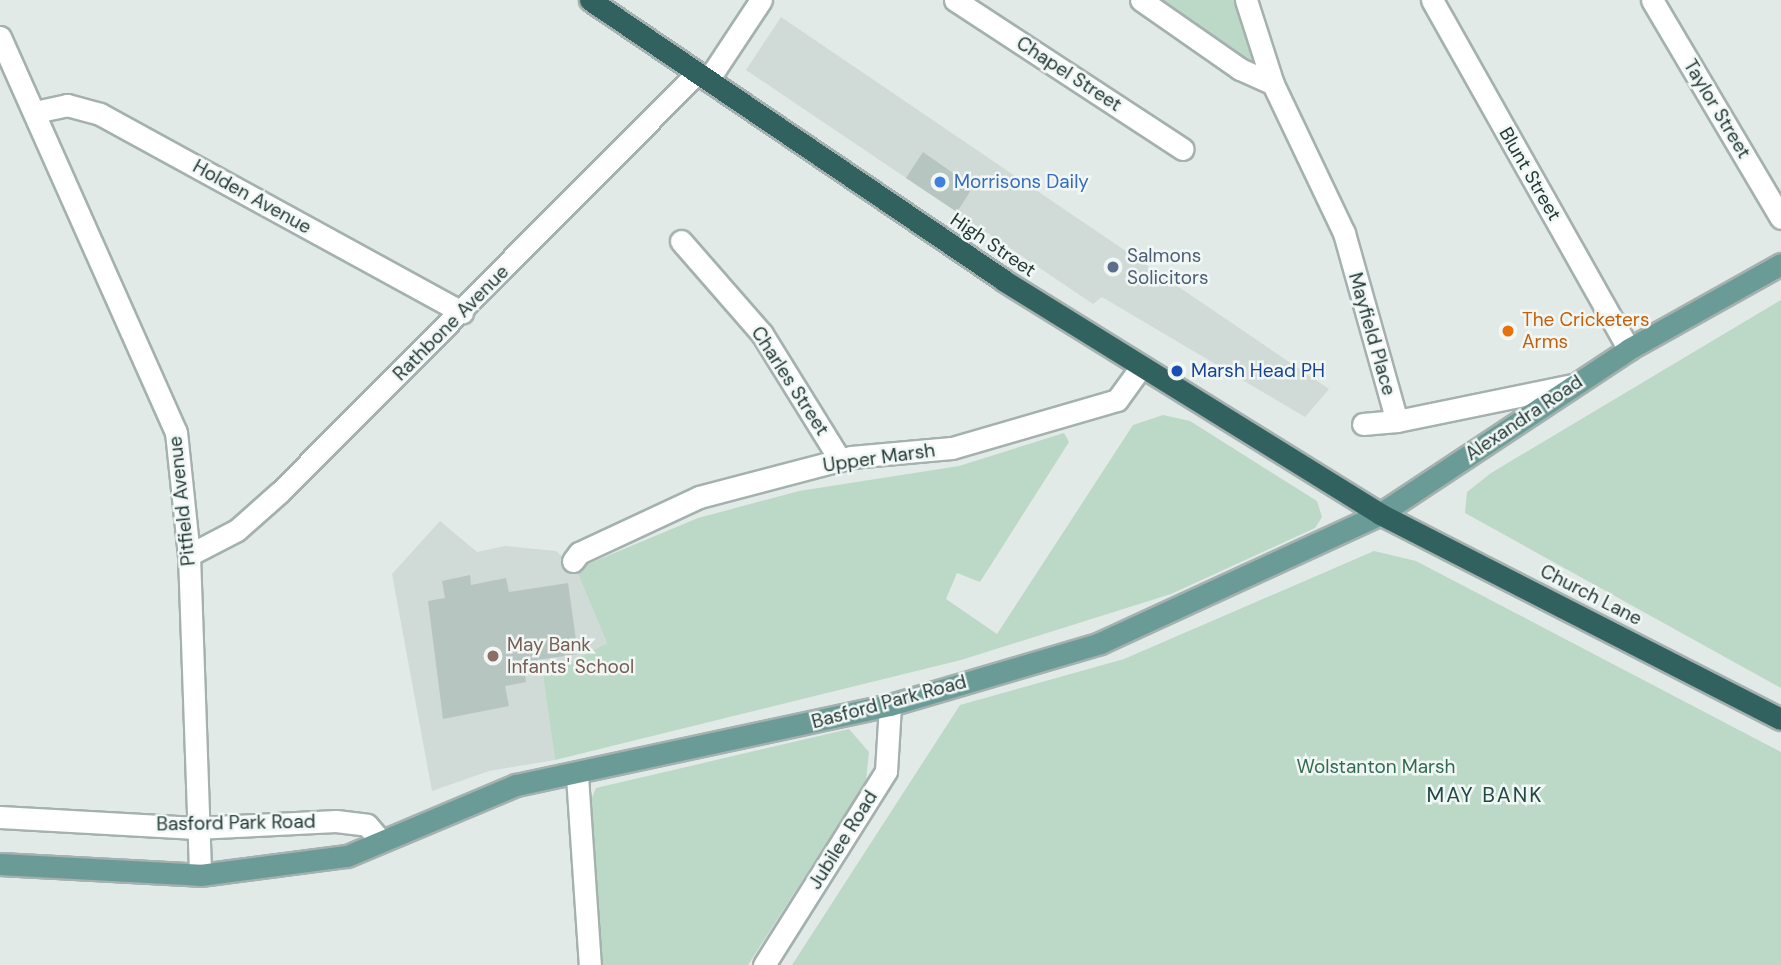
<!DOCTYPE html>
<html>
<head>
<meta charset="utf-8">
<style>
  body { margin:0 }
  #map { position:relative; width:1781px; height:965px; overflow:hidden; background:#e1eae7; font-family:"DM Sans",sans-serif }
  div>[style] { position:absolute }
  .built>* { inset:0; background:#d0dad7 }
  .green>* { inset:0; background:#bcd9c8 }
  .building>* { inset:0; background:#b7c5c1 }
  .roads { filter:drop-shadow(2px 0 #a4b1ae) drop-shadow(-2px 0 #a4b1ae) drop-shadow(0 2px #a4b1ae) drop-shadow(0 -2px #a4b1ae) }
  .minor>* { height:21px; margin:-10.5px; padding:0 10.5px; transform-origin:10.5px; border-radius:10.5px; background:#fff }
  .major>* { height:21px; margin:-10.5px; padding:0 10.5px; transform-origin:10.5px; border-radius:10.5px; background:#6a9b96 }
  .highway>* { height:21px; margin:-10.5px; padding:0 10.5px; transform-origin:10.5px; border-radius:10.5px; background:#32625f }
  .dots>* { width:19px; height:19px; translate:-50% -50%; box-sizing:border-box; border:4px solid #f1f7f5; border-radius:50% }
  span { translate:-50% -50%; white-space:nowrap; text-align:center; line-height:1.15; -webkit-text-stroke:5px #f1f7f5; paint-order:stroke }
  .street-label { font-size:19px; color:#233936 }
  .shop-label { font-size:19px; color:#366cbe }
  .left { translate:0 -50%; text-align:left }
  .service-label { font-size:19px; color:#4e5e75 }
  .food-label { font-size:19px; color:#c56008 }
  .transit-label { font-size:19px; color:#164399 }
  .education-label { font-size:19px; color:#785e54 }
  .park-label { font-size:19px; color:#326c50 }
  .neighbourhood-label { font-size:21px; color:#214945; letter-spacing:2px }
</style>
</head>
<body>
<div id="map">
  <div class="built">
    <i style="clip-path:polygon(781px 17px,1329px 389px,1305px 417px,1102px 297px,1093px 304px,746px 70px)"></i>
    <i style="clip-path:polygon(440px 521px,477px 552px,505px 546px,556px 551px,576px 569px,607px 643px,543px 676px,555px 760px,489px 771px,432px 791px,392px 574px)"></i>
  </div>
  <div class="green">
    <i style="clip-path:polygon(1141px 0,1246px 0,1273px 84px)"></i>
    <i style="clip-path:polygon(1781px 300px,1781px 688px,1465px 513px,1467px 492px,1491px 473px)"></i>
    <i style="clip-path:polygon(1163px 415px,1190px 421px,1317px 501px,1322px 517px,1315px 528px,1171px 594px,961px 660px,555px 760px,543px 676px,607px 643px,576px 569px,698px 518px,799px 491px,959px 466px,1064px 433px,1069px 442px,980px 582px,957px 573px,946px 599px,997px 634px,1133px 425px)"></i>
    <i style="clip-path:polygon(1374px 551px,1416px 561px,1781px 752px,1781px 965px,792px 965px,960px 705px,1124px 659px)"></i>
    <i style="clip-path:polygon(849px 729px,869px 752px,866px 781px,748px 965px,600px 965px,588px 807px,596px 788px)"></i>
  </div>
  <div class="building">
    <i style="clip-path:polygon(923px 152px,973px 187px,957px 212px,906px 178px)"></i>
    <i style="clip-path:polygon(470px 575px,471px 585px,506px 578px,509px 592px,568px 583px,578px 654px,523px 662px,526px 682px,505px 686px,509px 706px,443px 719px,428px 601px,445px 598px,442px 581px)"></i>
  </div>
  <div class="roads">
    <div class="minor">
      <i style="left:955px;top:0;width:272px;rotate:33.2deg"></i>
      <i style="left:1141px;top:0;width:121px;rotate:34.9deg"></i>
      <i style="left:1240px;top:69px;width:36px;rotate:24deg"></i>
      <i style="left:1246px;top:0;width:88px;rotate:72.2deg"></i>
      <i style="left:1273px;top:84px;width:165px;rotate:64.5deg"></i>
      <i style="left:1344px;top:233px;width:195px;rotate:74.3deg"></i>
      <i style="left:1397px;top:421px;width:179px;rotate:-11.6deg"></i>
      <i style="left:1432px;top:0;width:401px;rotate:60.6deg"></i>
      <i style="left:1652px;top:0;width:253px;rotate:59.4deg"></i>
      <i style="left:0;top:37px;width:432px;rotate:66deg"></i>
      <i style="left:176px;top:432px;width:124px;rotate:84deg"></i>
      <i style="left:189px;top:555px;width:320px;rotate:88deg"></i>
      <i style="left:708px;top:80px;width:96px;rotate:-56.5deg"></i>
      <i style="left:35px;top:112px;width:33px;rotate:-12deg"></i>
      <i style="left:67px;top:105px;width:34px;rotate:15deg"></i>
      <i style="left:100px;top:114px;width:413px;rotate:28.7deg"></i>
      <i style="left:681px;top:241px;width:123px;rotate:48.9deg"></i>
      <i style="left:762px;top:334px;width:148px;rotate:58.2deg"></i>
      <i style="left:1363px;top:424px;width:34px;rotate:-5deg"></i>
      <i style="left:189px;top:555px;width:54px;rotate:-27.5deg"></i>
      <i style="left:237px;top:530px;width:57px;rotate:-41.5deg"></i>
      <i style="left:280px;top:492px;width:591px;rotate:-45.14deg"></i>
      <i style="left:573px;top:561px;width:10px;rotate:-53deg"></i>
      <i style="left:579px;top:553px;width:132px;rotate:-25deg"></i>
      <i style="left:699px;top:497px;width:157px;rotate:-14.7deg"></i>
      <i style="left:851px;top:457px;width:101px;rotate:-5.1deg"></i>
      <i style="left:952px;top:448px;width:172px;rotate:-16.2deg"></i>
      <i style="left:1117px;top:400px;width:39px;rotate:-54deg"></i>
      <i style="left:577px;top:776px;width:189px;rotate:86.1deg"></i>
      <i style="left:0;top:817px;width:196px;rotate:3.2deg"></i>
      <i style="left:196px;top:828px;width:140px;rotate:-2.9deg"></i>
      <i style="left:336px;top:821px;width:31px;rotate:7deg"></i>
      <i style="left:367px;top:825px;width:21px;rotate:49deg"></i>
      <i style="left:764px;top:965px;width:229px;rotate:-57.8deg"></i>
      <i style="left:886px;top:771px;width:66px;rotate:-86.5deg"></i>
    </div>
    <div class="major">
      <i style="left:0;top:864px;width:200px;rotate:3.1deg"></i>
      <i style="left:200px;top:875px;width:148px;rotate:-7.4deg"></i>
      <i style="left:347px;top:856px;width:183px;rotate:-22.8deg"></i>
      <i style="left:516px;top:785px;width:382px;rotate:-12.1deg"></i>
      <i style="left:890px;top:705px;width:219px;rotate:-16.4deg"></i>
      <i style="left:1100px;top:643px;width:308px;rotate:-24.7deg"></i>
      <i style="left:1380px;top:514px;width:299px;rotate:-33.5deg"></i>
      <i style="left:1629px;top:349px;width:174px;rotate:-29.2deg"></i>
    </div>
    <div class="highway">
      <i style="left:590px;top:0;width:499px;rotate:34.1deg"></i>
      <i style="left:1003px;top:280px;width:444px;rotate:31.8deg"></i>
      <i style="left:1380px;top:514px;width:450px;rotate:27.1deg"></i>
    </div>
  </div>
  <div class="dots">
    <i style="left:940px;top:182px;background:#3f7fe0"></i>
    <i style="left:1113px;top:267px;background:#5c6f8a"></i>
    <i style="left:1508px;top:331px;background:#e8710a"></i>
    <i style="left:1177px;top:371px;background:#1a4fb4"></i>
    <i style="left:493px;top:656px;background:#8d6e63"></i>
  </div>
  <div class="street-label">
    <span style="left:1069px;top:74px;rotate:33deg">Chapel Street</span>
    <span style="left:1717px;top:109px;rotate:59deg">Taylor Street</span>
    <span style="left:1530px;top:174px;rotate:60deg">Blunt Street</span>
    <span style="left:252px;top:197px;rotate:29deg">Holden Avenue</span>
    <span style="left:993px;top:245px;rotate:34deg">High Street</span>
    <span style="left:451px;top:323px;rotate:-45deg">Rathbone Avenue</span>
    <span style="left:1372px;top:334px;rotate:74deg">Mayfield Place</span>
    <span style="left:790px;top:381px;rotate:57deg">Charles Street</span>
    <span style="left:1524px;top:418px;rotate:-34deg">Alexandra Road</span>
    <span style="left:879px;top:458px;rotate:-8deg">Upper Marsh</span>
    <span style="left:182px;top:501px;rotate:-96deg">Pitfield Avenue</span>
    <span style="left:1591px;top:595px;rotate:27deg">Church Lane</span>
    <span style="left:889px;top:702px;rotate:-15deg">Basford Park Road</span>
    <span style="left:236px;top:823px;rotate:-1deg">Basford Park Road</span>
    <span style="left:843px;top:840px;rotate:-58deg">Jubilee Road</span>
  </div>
  <div class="shop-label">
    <span class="left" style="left:954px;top:182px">Morrisons Daily</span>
  </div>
  <div class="service-label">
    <span class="left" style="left:1127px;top:267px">Salmons<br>Solicitors</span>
  </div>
  <div class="food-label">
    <span class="left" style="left:1522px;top:331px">The Cricketers<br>Arms</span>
  </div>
  <div class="transit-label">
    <span class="left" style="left:1191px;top:371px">Marsh Head PH</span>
  </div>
  <div class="education-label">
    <span class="left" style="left:507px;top:656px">May Bank<br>Infants' School</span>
  </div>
  <div class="park-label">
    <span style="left:1376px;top:767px">Wolstanton Marsh</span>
  </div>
  <div class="neighbourhood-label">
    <span style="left:1485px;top:795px">MAY BANK</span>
  </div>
</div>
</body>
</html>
